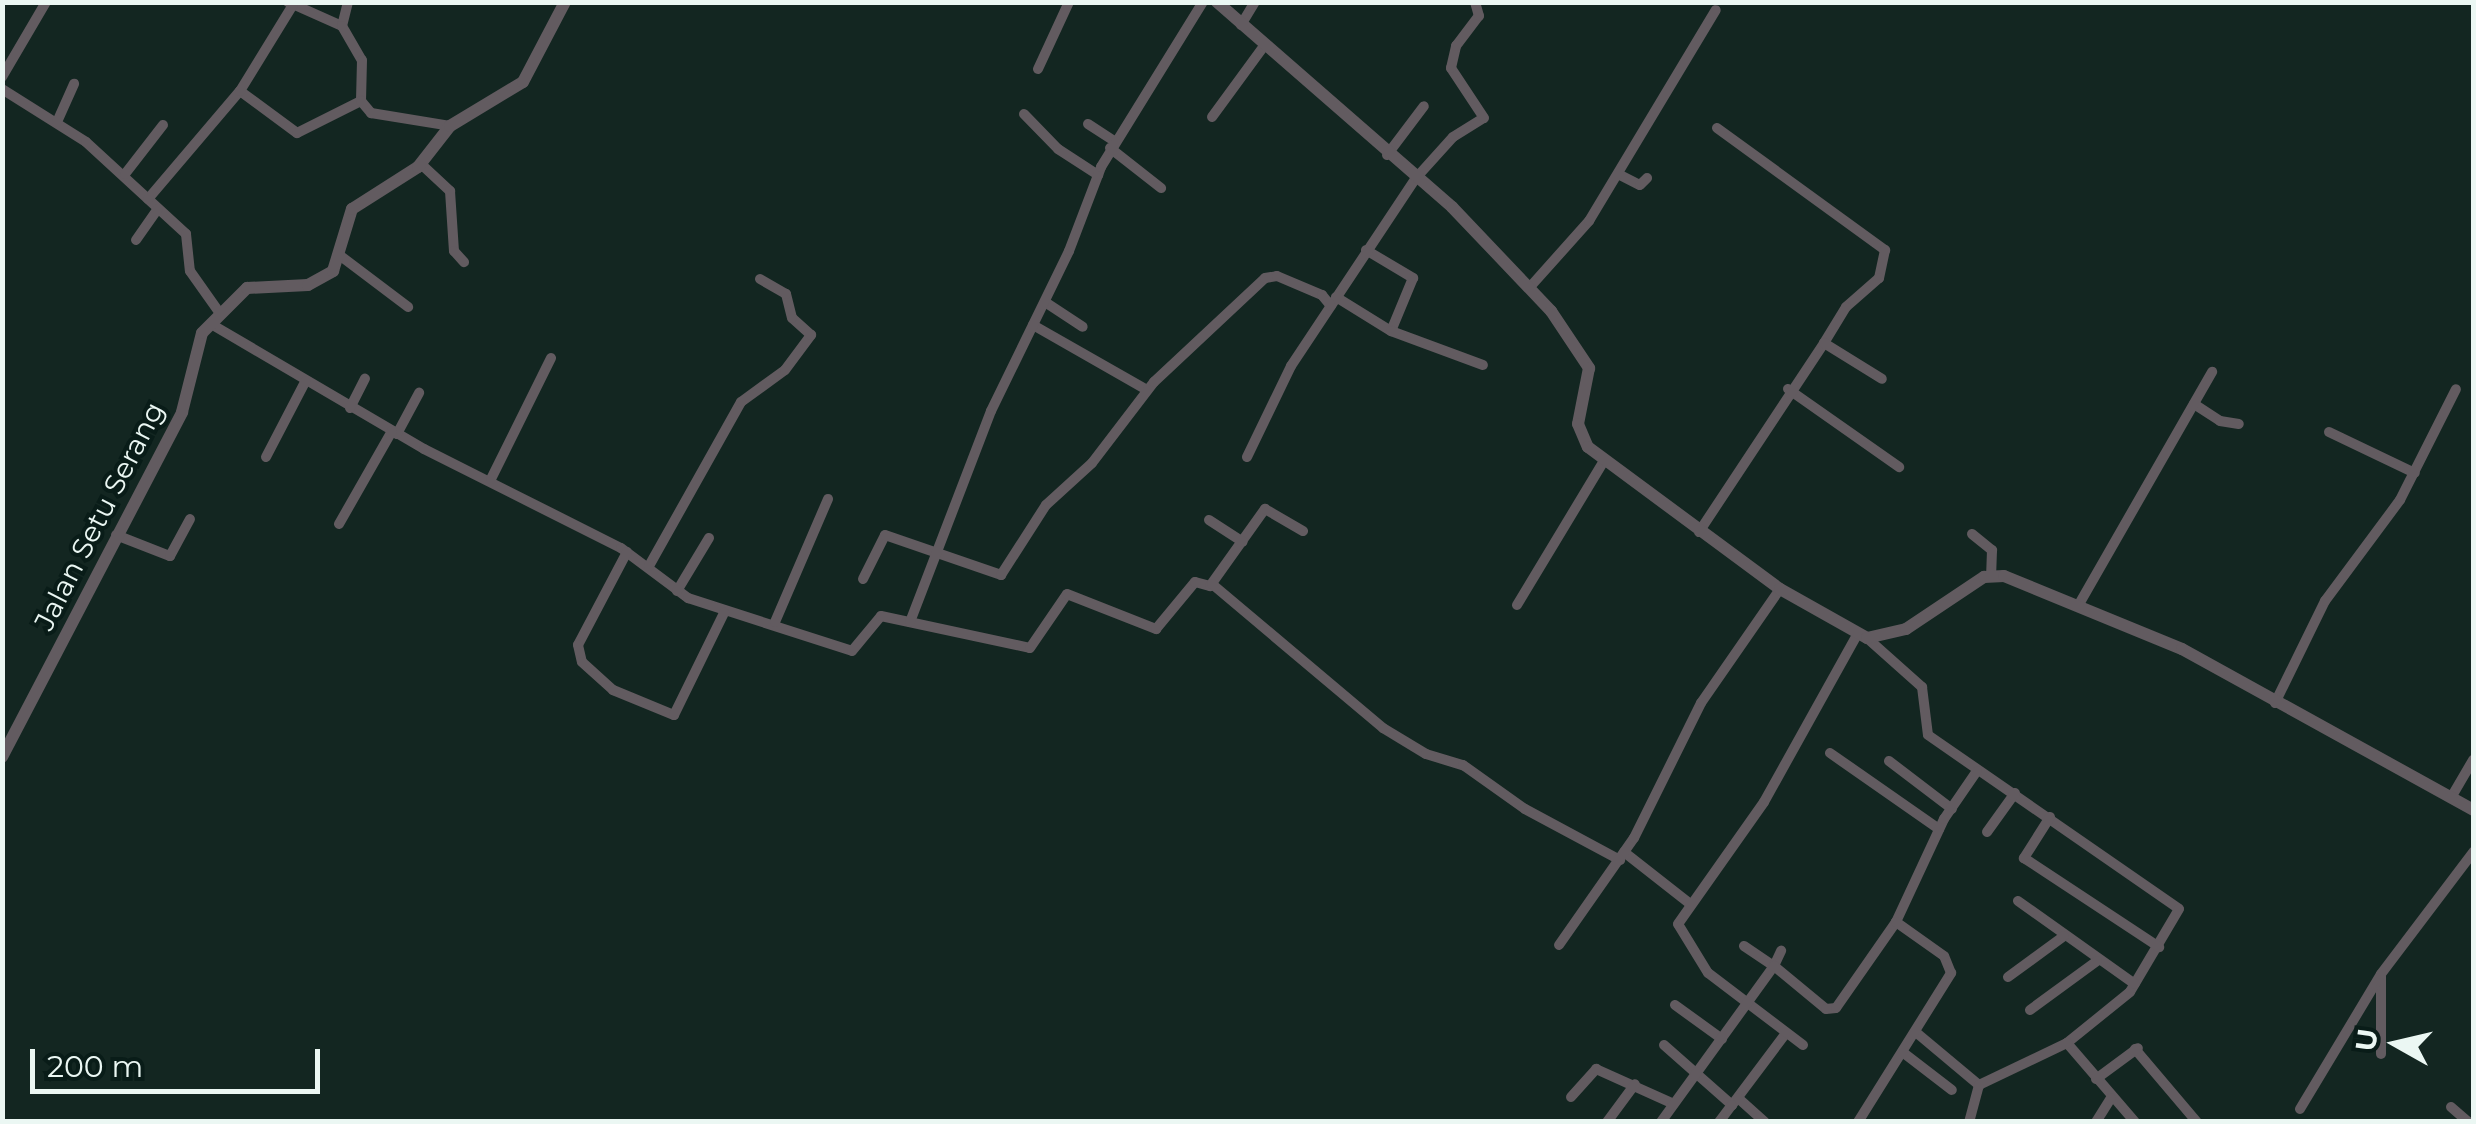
<!DOCTYPE html>
<html>
<head>
<meta charset="utf-8">
<style>
  body { margin:0 }
  #map { position:relative; width:2476px; height:1124px; overflow:hidden; background:#132621; font-family:Montserrat,sans-serif }
  div>[style] { position:absolute }
  .minor>* { height:10px; margin:-5px; padding:0 5px; transform-origin:5px; border-radius:5px; background:#625b60 }
  .tertiary>* { height:12px; margin:-6px; padding:0 6px; transform-origin:6px; border-radius:6px; background:#625b60 }
  span { translate:-50% -50%; white-space:nowrap; text-align:center; line-height:1.15; -webkit-text-stroke:8px #091c18; paint-order:stroke }
  .street-label { font-size:28px; color:#ebf7f3 }
  .frame { position:absolute; inset:0; border:5px solid #ebf7f3; pointer-events:none }
  .north { position:absolute; left:2346px; top:994px; width:100px; height:100px; -webkit-text-stroke:8px #091c18; paint-order:stroke; rotate:278deg; font-size:28px; font-weight:700; line-height:40px; text-align:center; color:#ebf7f3 }
  .north::after { content:''; display:block; margin:auto; width:35px; height:45px; background:#ebf7f3; clip-path:polygon(50% 0,100% 100%,50% 72%,0 100%) }
  .scale { position:absolute; left:30px; top:1049px; width:290px; height:45px; box-sizing:border-box; border:5px solid #ebf7f3; border-top:0; padding-left:12px; font-size:30px; line-height:35px; white-space:nowrap; color:#ebf7f3; -webkit-text-stroke:8px #091c18; paint-order:stroke }
</style>
</head>
<body>
<div id="map">
  <div class="minor">
    <i style="left:288px;top:2px;width:59px;rotate:24deg"></i>
    <i style="left:348px;top:2px;width:25px;rotate:104deg"></i>
    <i style="left:342px;top:26px;width:39px;rotate:60deg"></i>
    <i style="left:362px;top:60px;width:41px;rotate:91.4deg"></i>
    <i style="left:1241px;top:25px;width:27px;rotate:-59deg"></i>
    <i style="left:1038px;top:69px;width:74px;rotate:-65.2deg"></i>
    <i style="left:2px;top:77px;width:87px;rotate:-59.6deg"></i>
    <i style="left:2px;top:89px;width:99px;rotate:32.2deg"></i>
    <i style="left:86px;top:142px;width:136px;rotate:42.6deg"></i>
    <i style="left:186px;top:234px;width:37px;rotate:84deg"></i>
    <i style="left:190px;top:271px;width:50px;rotate:54.7deg"></i>
    <i style="left:240px;top:91px;width:71px;rotate:36.4deg"></i>
    <i style="left:297px;top:133px;width:72px;rotate:-26.6deg"></i>
    <i style="left:361px;top:101px;width:16px;rotate:50deg"></i>
    <i style="left:371px;top:113px;width:80px;rotate:9.3deg"></i>
    <i style="left:1024px;top:114px;width:49px;rotate:45.8deg"></i>
    <i style="left:1058px;top:149px;width:48px;rotate:33deg"></i>
    <i style="left:1212px;top:117px;width:88px;rotate:-53.8deg"></i>
    <i style="left:57px;top:122px;width:42px;rotate:-65.9deg"></i>
    <i style="left:1088px;top:124px;width:31px;rotate:33deg"></i>
    <i style="left:1717px;top:128px;width:208px;rotate:36deg"></i>
    <i style="left:1885px;top:250px;width:29px;rotate:102deg"></i>
    <i style="left:1879px;top:278px;width:44px;rotate:138.7deg"></i>
    <i style="left:1846px;top:307px;width:42px;rotate:121.4deg"></i>
    <i style="left:1110px;top:148px;width:65px;rotate:38.1deg"></i>
    <i style="left:1387px;top:155px;width:61px;rotate:-52.9deg"></i>
    <i style="left:421px;top:164px;width:40px;rotate:43deg"></i>
    <i style="left:450px;top:191px;width:60px;rotate:86.2deg"></i>
    <i style="left:454px;top:251px;width:15px;rotate:48deg"></i>
    <i style="left:125px;top:174px;width:62px;rotate:-52.2deg"></i>
    <i style="left:1620px;top:175px;width:22px;rotate:27deg"></i>
    <i style="left:1640px;top:185px;width:10px;rotate:-45deg"></i>
    <i style="left:148px;top:199px;width:142px;rotate:-49.6deg"></i>
    <i style="left:240px;top:91px;width:101px;rotate:-58.4deg"></i>
    <i style="left:136px;top:240px;width:38px;rotate:-55deg"></i>
    <i style="left:1366px;top:250px;width:55px;rotate:30.8deg"></i>
    <i style="left:1413px;top:278px;width:57px;rotate:112.5deg"></i>
    <i style="left:338px;top:254px;width:88px;rotate:37.1deg"></i>
    <i style="left:1530px;top:287px;width:89px;rotate:-48.2deg"></i>
    <i style="left:1589px;top:221px;width:246px;rotate:-59deg"></i>
    <i style="left:1336px;top:297px;width:65px;rotate:31.7deg"></i>
    <i style="left:1391px;top:331px;width:98px;rotate:20.3deg"></i>
    <i style="left:1045px;top:302px;width:45px;rotate:33.3deg"></i>
    <i style="left:211px;top:324px;width:247px;rotate:30.4deg"></i>
    <i style="left:424px;top:449px;width:220px;rotate:26.7deg"></i>
    <i style="left:621px;top:548px;width:84px;rotate:36.7deg"></i>
    <i style="left:688px;top:598px;width:172px;rotate:17.9deg"></i>
    <i style="left:852px;top:651px;width:45px;rotate:-50.4deg"></i>
    <i style="left:881px;top:616px;width:152px;rotate:12.1deg"></i>
    <i style="left:1030px;top:648px;width:65px;rotate:-55.6deg"></i>
    <i style="left:1067px;top:594px;width:96px;rotate:21.5deg"></i>
    <i style="left:1156px;top:629px;width:61px;rotate:-50.3deg"></i>
    <i style="left:1195px;top:582px;width:16px;rotate:15deg"></i>
    <i style="left:1210px;top:586px;width:95px;rotate:-54.5deg"></i>
    <i style="left:1265px;top:509px;width:44px;rotate:30.1deg"></i>
    <i style="left:1033px;top:325px;width:131px;rotate:29.7deg"></i>
    <i style="left:1788px;top:389px;width:136px;rotate:35.1deg"></i>
    <i style="left:2194px;top:404px;width:31px;rotate:33deg"></i>
    <i style="left:2220px;top:421px;width:19px;rotate:9deg"></i>
    <i style="left:350px;top:408px;width:33px;rotate:-63deg"></i>
    <i style="left:2329px;top:432px;width:95px;rotate:25.5deg"></i>
    <i style="left:397px;top:434px;width:47px;rotate:-61.8deg"></i>
    <i style="left:266px;top:457px;width:85px;rotate:-62.5deg"></i>
    <i style="left:1247px;top:457px;width:101px;rotate:-64.2deg"></i>
    <i style="left:1291px;top:366px;width:226px;rotate:-56.4deg"></i>
    <i style="left:1416px;top:178px;width:55px;rotate:-47.9deg"></i>
    <i style="left:1453px;top:137px;width:36px;rotate:-32deg"></i>
    <i style="left:1484px;top:118px;width:60px;rotate:-123.4deg"></i>
    <i style="left:1451px;top:68px;width:23px;rotate:-77deg"></i>
    <i style="left:1456px;top:46px;width:38px;rotate:-53deg"></i>
    <i style="left:1479px;top:16px;width:15px;rotate:-106deg"></i>
    <i style="left:491px;top:479px;width:135px;rotate:-63.6deg"></i>
    <i style="left:1209px;top:520px;width:40px;rotate:32.9deg"></i>
    <i style="left:339px;top:524px;width:107px;rotate:-60.3deg"></i>
    <i style="left:1699px;top:532px;width:227px;rotate:-56.5deg"></i>
    <i style="left:1824px;top:343px;width:68px;rotate:31.8deg"></i>
    <i style="left:1972px;top:534px;width:26px;rotate:39deg"></i>
    <i style="left:1992px;top:550px;width:24px;rotate:92deg"></i>
    <i style="left:116px;top:535px;width:58px;rotate:21.3deg"></i>
    <i style="left:170px;top:556px;width:42px;rotate:-61.6deg"></i>
    <i style="left:627px;top:552px;width:105px;rotate:117.8deg"></i>
    <i style="left:578px;top:645px;width:17px;rotate:77deg"></i>
    <i style="left:582px;top:662px;width:42px;rotate:42.1deg"></i>
    <i style="left:613px;top:690px;width:66px;rotate:22.3deg"></i>
    <i style="left:674px;top:715px;width:114px;rotate:-63.9deg"></i>
    <i style="left:649px;top:566px;width:188px;rotate:-60.7deg"></i>
    <i style="left:741px;top:402px;width:54px;rotate:-36deg"></i>
    <i style="left:785px;top:370px;width:44px;rotate:-53.4deg"></i>
    <i style="left:811px;top:335px;width:25px;rotate:-138deg"></i>
    <i style="left:792px;top:318px;width:25px;rotate:-104deg"></i>
    <i style="left:786px;top:294px;width:30px;rotate:-150deg"></i>
    <i style="left:863px;top:579px;width:49px;rotate:-63.4deg"></i>
    <i style="left:885px;top:535px;width:123px;rotate:19deg"></i>
    <i style="left:1001px;top:575px;width:83px;rotate:-57.3deg"></i>
    <i style="left:1046px;top:505px;width:62px;rotate:-42.4deg"></i>
    <i style="left:1092px;top:463px;width:102px;rotate:-52.6deg"></i>
    <i style="left:1154px;top:382px;width:152px;rotate:-43.1deg"></i>
    <i style="left:1265px;top:278px;width:12px;rotate:-9deg"></i>
    <i style="left:1277px;top:276px;width:49px;rotate:22.9deg"></i>
    <i style="left:1322px;top:295px;width:14px;rotate:51deg"></i>
    <i style="left:1212px;top:584px;width:224px;rotate:40.1deg"></i>
    <i style="left:1383px;top:728px;width:50px;rotate:31.2deg"></i>
    <i style="left:1426px;top:754px;width:39px;rotate:17deg"></i>
    <i style="left:1463px;top:765px;width:76px;rotate:35.4deg"></i>
    <i style="left:1525px;top:809px;width:108px;rotate:28.2deg"></i>
    <i style="left:677px;top:591px;width:62px;rotate:-58.9deg"></i>
    <i style="left:1517px;top:605px;width:168px;rotate:-58.9deg"></i>
    <i style="left:2078px;top:606px;width:270px;rotate:-60.2deg"></i>
    <i style="left:775px;top:622px;width:134px;rotate:-66.7deg"></i>
    <i style="left:910px;top:622px;width:226px;rotate:-69deg"></i>
    <i style="left:991px;top:411px;width:178px;rotate:-64deg"></i>
    <i style="left:1069px;top:251px;width:90px;rotate:-69.1deg"></i>
    <i style="left:1101px;top:167px;width:194px;rotate:-58.3deg"></i>
    <i style="left:1867px;top:638px;width:74px;rotate:41.7deg"></i>
    <i style="left:1922px;top:687px;width:48px;rotate:82.9deg"></i>
    <i style="left:1928px;top:735px;width:305px;rotate:34.7deg"></i>
    <i style="left:2179px;top:909px;width:96px;rotate:120.6deg"></i>
    <i style="left:2130px;top:992px;width:81px;rotate:141deg"></i>
    <i style="left:2067px;top:1043px;width:104px;rotate:49.3deg"></i>
    <i style="left:2275px;top:703px;width:114px;rotate:-63.9deg"></i>
    <i style="left:2325px;top:601px;width:126px;rotate:-53.4deg"></i>
    <i style="left:2400px;top:500px;width:124px;rotate:-63.2deg"></i>
    <i style="left:1830px;top:753px;width:133px;rotate:34.9deg"></i>
    <i style="left:1889px;top:761px;width:79px;rotate:37.3deg"></i>
    <i style="left:2452px;top:796px;width:42px;rotate:-59.7deg"></i>
    <i style="left:2050px;top:817px;width:49px;rotate:122.4deg"></i>
    <i style="left:2024px;top:858px;width:162px;rotate:33.4deg"></i>
    <i style="left:1987px;top:832px;width:48px;rotate:-54.3deg"></i>
    <i style="left:1624px;top:852px;width:83px;rotate:38.1deg"></i>
    <i style="left:2018px;top:901px;width:143px;rotate:35.4deg"></i>
    <i style="left:1559px;top:945px;width:131px;rotate:-55deg"></i>
    <i style="left:1634px;top:838px;width:151px;rotate:-63.6deg"></i>
    <i style="left:1701px;top:703px;width:139px;rotate:-55.3deg"></i>
    <i style="left:1744px;top:946px;width:36px;rotate:34deg"></i>
    <i style="left:1774px;top:966px;width:17px;rotate:-65deg"></i>
    <i style="left:2008px;top:977px;width:69px;rotate:-36.2deg"></i>
    <i style="left:1675px;top:1005px;width:58px;rotate:35.9deg"></i>
    <i style="left:2030px;top:1010px;width:83px;rotate:-36.2deg"></i>
    <i style="left:1918px;top:1034px;width:80px;rotate:39.9deg"></i>
    <i style="left:1979px;top:1085px;width:38px;rotate:105deg"></i>
    <i style="left:1664px;top:1045px;width:91px;rotate:41.4deg"></i>
    <i style="left:1732px;top:1105px;width:90px;rotate:-53.1deg"></i>
    <i style="left:1803px;top:1045px;width:119px;rotate:-142.8deg"></i>
    <i style="left:1708px;top:973px;width:57px;rotate:-121.5deg"></i>
    <i style="left:1678px;top:924px;width:149px;rotate:-54.8deg"></i>
    <i style="left:1764px;top:802px;width:193px;rotate:-60.9deg"></i>
    <i style="left:2135px;top:1049px;width:96px;rotate:49.7deg"></i>
    <i style="left:1905px;top:1054px;width:59px;rotate:37.5deg"></i>
    <i style="left:2381px;top:1054px;width:79px;rotate:-90deg"></i>
    <i style="left:2096px;top:1079px;width:52px;rotate:-36.4deg"></i>
    <i style="left:1979px;top:1085px;width:98px;rotate:-25.5deg"></i>
    <i style="left:1571px;top:1097px;width:38px;rotate:-48deg"></i>
    <i style="left:1596px;top:1069px;width:85px;rotate:24.2deg"></i>
    <i style="left:1738px;top:1098px;width:36px;rotate:42deg"></i>
    <i style="left:2451px;top:1107px;width:23px;rotate:41deg"></i>
    <i style="left:2300px;top:1109px;width:157px;rotate:-59deg"></i>
    <i style="left:2381px;top:974px;width:154px;rotate:-52.9deg"></i>
    <i style="left:1607px;top:1122px;width:47px;rotate:-53.6deg"></i>
    <i style="left:1661px;top:1122px;width:193px;rotate:-54.1deg"></i>
    <i style="left:1774px;top:966px;width:67px;rotate:39.6deg"></i>
    <i style="left:1826px;top:1009px;width:10px;rotate:-6deg"></i>
    <i style="left:1836px;top:1008px;width:105px;rotate:-55.1deg"></i>
    <i style="left:1896px;top:922px;width:114px;rotate:-65deg"></i>
    <i style="left:1944px;top:819px;width:58px;rotate:-55.5deg"></i>
    <i style="left:1719px;top:1122px;width:21px;rotate:-53deg"></i>
    <i style="left:1858px;top:1122px;width:176px;rotate:-58deg"></i>
    <i style="left:1951px;top:973px;width:18px;rotate:-112deg"></i>
    <i style="left:1944px;top:956px;width:59px;rotate:-144.7deg"></i>
    <i style="left:2096px;top:1122px;width:28px;rotate:-58deg"></i>
  </div>
  <div class="tertiary">
    <i style="left:1217px;top:2px;width:312px;rotate:41.1deg"></i>
    <i style="left:1452px;top:207px;width:144px;rotate:46.4deg"></i>
    <i style="left:1551px;top:311px;width:69px;rotate:56.3deg"></i>
    <i style="left:1589px;top:368px;width:57px;rotate:101.1deg"></i>
    <i style="left:1578px;top:424px;width:25px;rotate:67deg"></i>
    <i style="left:1588px;top:447px;width:239px;rotate:36.5deg"></i>
    <i style="left:1780px;top:589px;width:100px;rotate:29.4deg"></i>
    <i style="left:1867px;top:638px;width:40px;rotate:-13deg"></i>
    <i style="left:1906px;top:629px;width:94px;rotate:-33.7deg"></i>
    <i style="left:1984px;top:577px;width:20px;rotate:-3deg"></i>
    <i style="left:2004px;top:576px;width:192px;rotate:22.3deg"></i>
    <i style="left:2182px;top:649px;width:333px;rotate:28.9deg"></i>
    <i style="left:2px;top:757px;width:389px;rotate:-62.4deg"></i>
    <i style="left:182px;top:412px;width:81px;rotate:-75.8deg"></i>
    <i style="left:202px;top:333px;width:64px;rotate:-45deg"></i>
    <i style="left:247px;top:288px;width:61px;rotate:-2.8deg"></i>
    <i style="left:308px;top:285px;width:29px;rotate:-29deg"></i>
    <i style="left:333px;top:271px;width:65px;rotate:-73deg"></i>
    <i style="left:352px;top:209px;width:78px;rotate:-32.5deg"></i>
    <i style="left:418px;top:167px;width:52px;rotate:-52deg"></i>
    <i style="left:450px;top:126px;width:85px;rotate:-31.1deg"></i>
    <i style="left:523px;top:82px;width:90px;rotate:-62.3deg"></i>
  </div>
  <div class="street-label">
    <span style="left:99px;top:516px;rotate:-63deg">Jalan Setu Serang</span>
  </div>
  <div class="frame"></div>
  <div class="north">U</div>
  <div class="scale">200 m</div>
</div>
</body>
</html>
